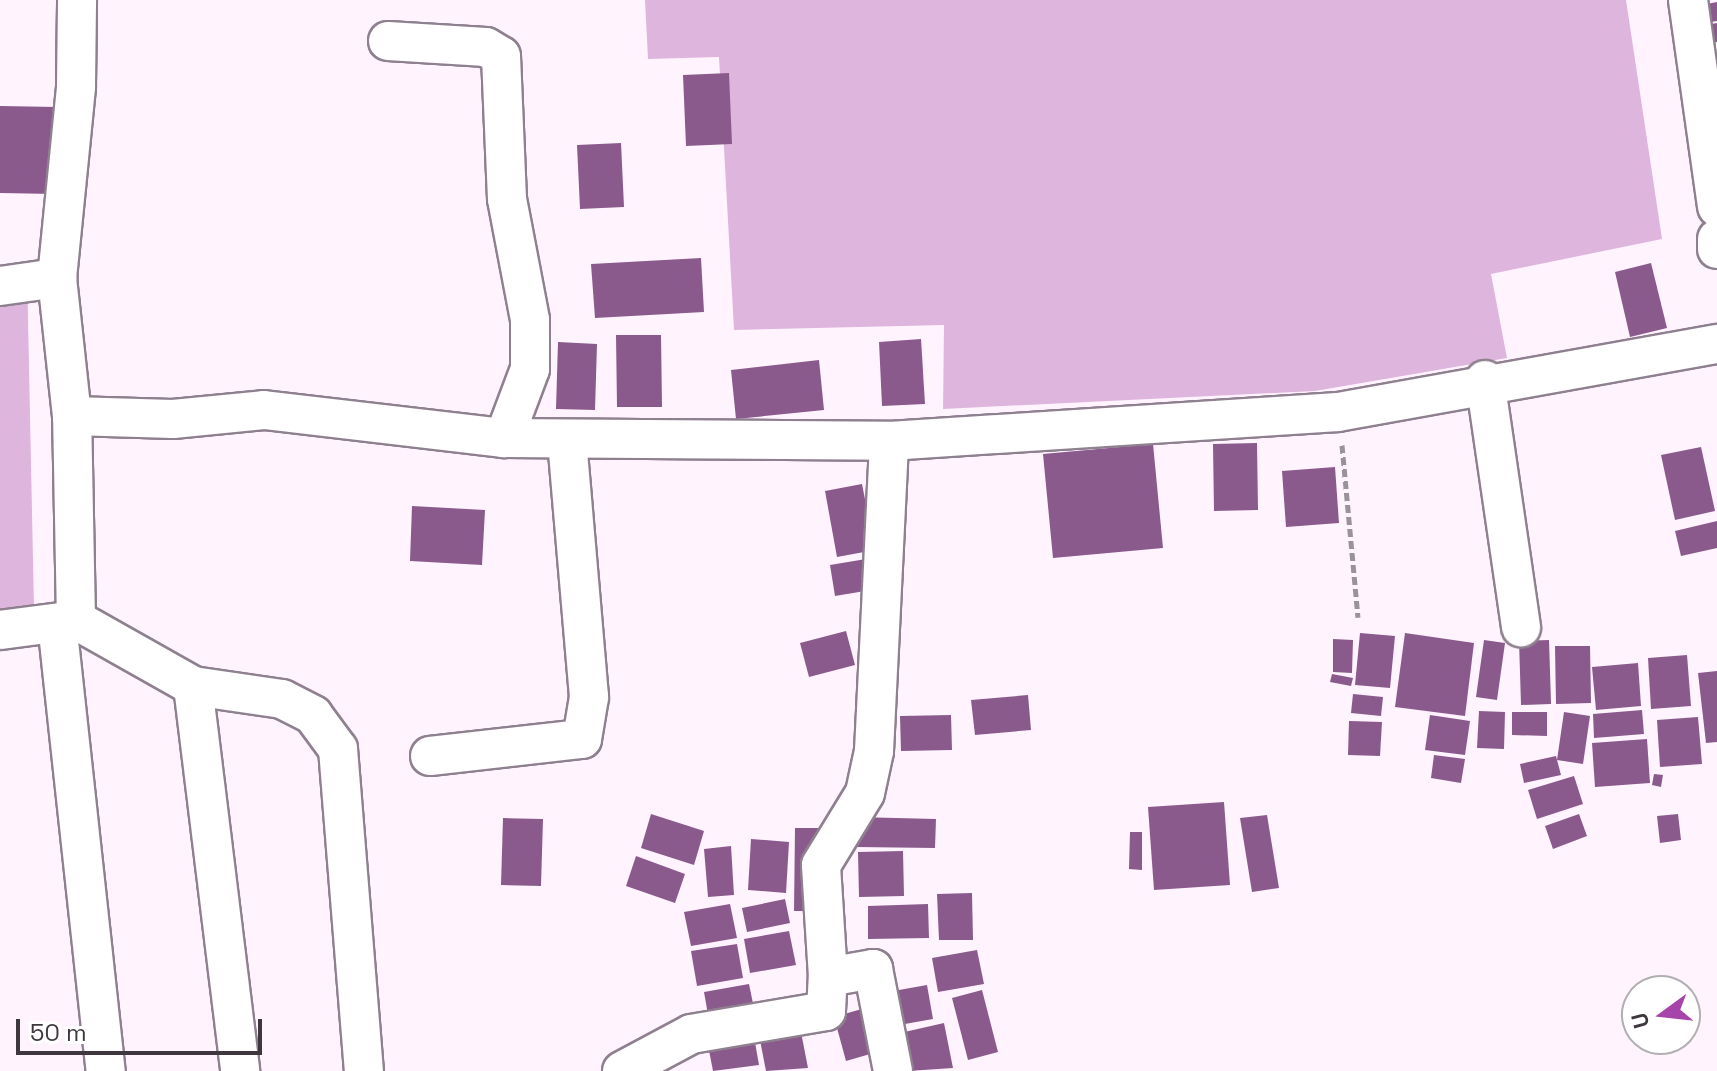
<!DOCTYPE html>
<html>
<head>
<meta charset="utf-8">
<style>
  body { margin:0 }
  #map { position:relative; width:1717px; height:1071px; overflow:hidden; background:#fff4fe; font-family:"Space Grotesk",sans-serif }
  div>[style] { position:absolute }
  .green>* { inset:0; background:#deb5dd }
  .building>* { inset:0; background:#8b5a8c }
  .path>* { height:5px; margin-top:-2.5px; transform-origin:0; background:repeating-linear-gradient(90deg,#9a9299 0 8px,transparent 0 12px) }
  .roads { filter:drop-shadow(2px 0 #8f808f) drop-shadow(-2px 0 #8f808f) drop-shadow(0 2px #8f808f) drop-shadow(0 -2px #8f808f) }
  .minor>* { height:38px; margin:-19px; padding:0 19px; transform-origin:19px; border-radius:19px; background:#fff }
  span { translate:-50% -50%; white-space:nowrap; text-align:center; line-height:1.15; -webkit-text-stroke:8px #fff; paint-order:stroke }
  .north { position:absolute; left:1621px; top:975px; width:80px; height:80px; box-sizing:border-box; background:#fff; border:2px solid #b2afb2; border-radius:50%; rotate:255deg; font-size:22px; font-weight:700; line-height:32px; text-align:center; color:#3e383e }
  .north::after { content:''; display:block; margin:auto; width:28px; height:36px; background:#a744aa; clip-path:polygon(50% 0,100% 100%,50% 72%,0 100%) }
  .scale { position:absolute; left:16px; top:1019px; width:246px; height:36px; box-sizing:border-box; border:4px solid #3e383e; border-top:0; padding-left:10px; font-size:24px; line-height:28px; white-space:nowrap; color:#3e383e; -webkit-text-stroke:6px #fff; paint-order:stroke }
</style>
</head>
<body>
<div id="map">
  <div class="green">
    <i style="clip-path:polygon(645px 0,1626px 0,1662px 239px,1491px 274px,1507px 358px,1315px 391px,943px 409px,944px 325px,734px 330px,719px 57px,648px 59px)"></i>
    <i style="clip-path:polygon(27px 270px,34px 609px,0 617px,0 271px)"></i>
  </div>
  <div class="building">
    <i style="clip-path:polygon(1717px 2px,1717px 21px,1705px 23px,1702px 5px)"></i>
    <i style="clip-path:polygon(1717px 23px,1717px 42px,1708px 43px,1705px 25px)"></i>
    <i style="clip-path:polygon(729px 73px,732px 144px,686px 146px,683px 75px)"></i>
    <i style="clip-path:polygon(0 106px,57px 107px,55px 194px,0 193px)"></i>
    <i style="clip-path:polygon(621px 143px,624px 207px,580px 209px,577px 145px)"></i>
    <i style="clip-path:polygon(701px 258px,704px 312px,595px 318px,591px 264px)"></i>
    <i style="clip-path:polygon(1651px 263px,1667px 328px,1630px 337px,1615px 272px)"></i>
    <i style="clip-path:polygon(616px 335px,661px 335px,662px 407px,617px 407px)"></i>
    <i style="clip-path:polygon(921px 339px,925px 404px,882px 406px,879px 342px)"></i>
    <i style="clip-path:polygon(558px 342px,597px 344px,595px 410px,556px 409px)"></i>
    <i style="clip-path:polygon(819px 360px,824px 410px,736px 419px,731px 370px)"></i>
    <i style="clip-path:polygon(1257px 443px,1258px 510px,1214px 511px,1213px 444px)"></i>
    <i style="clip-path:polygon(1153px 444px,1163px 548px,1053px 558px,1043px 454px)"></i>
    <i style="clip-path:polygon(1701px 447px,1715px 511px,1675px 520px,1661px 455px)"></i>
    <i style="clip-path:polygon(1335px 467px,1339px 523px,1286px 527px,1282px 471px)"></i>
    <i style="clip-path:polygon(862px 484px,875px 550px,837px 557px,825px 491px)"></i>
    <i style="clip-path:polygon(412px 506px,485px 510px,482px 565px,410px 561px)"></i>
    <i style="clip-path:polygon(1717px 521px,1717px 548px,1681px 556px,1675px 531px)"></i>
    <i style="clip-path:polygon(872px 558px,877px 589px,835px 596px,830px 565px)"></i>
    <i style="clip-path:polygon(846px 631px,855px 665px,809px 677px,800px 643px)"></i>
    <i style="clip-path:polygon(1360px 633px,1395px 636px,1390px 688px,1355px 685px)"></i>
    <i style="clip-path:polygon(1405px 633px,1474px 643px,1465px 716px,1395px 707px)"></i>
    <i style="clip-path:polygon(1333px 639px,1353px 640px,1352px 673px,1333px 672px)"></i>
    <i style="clip-path:polygon(1484px 640px,1505px 643px,1497px 700px,1476px 697px)"></i>
    <i style="clip-path:polygon(1549px 640px,1551px 704px,1521px 705px,1519px 641px)"></i>
    <i style="clip-path:polygon(1555px 646px,1590px 646px,1591px 703px,1556px 704px)"></i>
    <i style="clip-path:polygon(1687px 655px,1691px 706px,1651px 709px,1648px 658px)"></i>
    <i style="clip-path:polygon(1638px 663px,1641px 706px,1596px 710px,1592px 667px)"></i>
    <i style="clip-path:polygon(1717px 671px,1717px 742px,1706px 743px,1698px 673px)"></i>
    <i style="clip-path:polygon(1332px 674px,1353px 678px,1351px 686px,1330px 682px)"></i>
    <i style="clip-path:polygon(1353px 694px,1383px 697px,1381px 716px,1351px 713px)"></i>
    <i style="clip-path:polygon(1028px 695px,1031px 730px,975px 735px,971px 700px)"></i>
    <i style="clip-path:polygon(1642px 710px,1644px 734px,1594px 738px,1593px 714px)"></i>
    <i style="clip-path:polygon(1479px 711px,1505px 712px,1504px 749px,1477px 748px)"></i>
    <i style="clip-path:polygon(1512px 712px,1547px 712px,1547px 736px,1512px 735px)"></i>
    <i style="clip-path:polygon(1564px 712px,1590px 716px,1583px 764px,1557px 760px)"></i>
    <i style="clip-path:polygon(951px 715px,952px 750px,901px 751px,900px 716px)"></i>
    <i style="clip-path:polygon(1430px 715px,1470px 721px,1465px 755px,1425px 750px)"></i>
    <i style="clip-path:polygon(1698px 717px,1702px 764px,1660px 767px,1657px 720px)"></i>
    <i style="clip-path:polygon(1349px 721px,1382px 722px,1380px 756px,1348px 755px)"></i>
    <i style="clip-path:polygon(1647px 739px,1650px 783px,1595px 787px,1592px 743px)"></i>
    <i style="clip-path:polygon(1434px 755px,1465px 759px,1461px 783px,1431px 778px)"></i>
    <i style="clip-path:polygon(1556px 756px,1561px 775px,1524px 783px,1520px 764px)"></i>
    <i style="clip-path:polygon(1654px 774px,1663px 775px,1661px 787px,1652px 785px)"></i>
    <i style="clip-path:polygon(1574px 776px,1583px 804px,1537px 819px,1528px 790px)"></i>
    <i style="clip-path:polygon(1224px 802px,1230px 885px,1154px 890px,1148px 807px)"></i>
    <i style="clip-path:polygon(651px 814px,704px 831px,694px 865px,641px 848px)"></i>
    <i style="clip-path:polygon(1579px 814px,1587px 836px,1553px 849px,1545px 826px)"></i>
    <i style="clip-path:polygon(1678px 814px,1681px 840px,1660px 843px,1657px 816px)"></i>
    <i style="clip-path:polygon(1267px 815px,1279px 888px,1252px 892px,1240px 818px)"></i>
    <i style="clip-path:polygon(856px 817px,936px 819px,935px 848px,856px 847px)"></i>
    <i style="clip-path:polygon(503px 818px,543px 819px,541px 886px,501px 885px)"></i>
    <i style="clip-path:polygon(795px 828px,818px 828px,818px 911px,794px 911px)"></i>
    <i style="clip-path:polygon(1130px 832px,1142px 832px,1142px 870px,1129px 869px)"></i>
    <i style="clip-path:polygon(751px 839px,789px 842px,786px 893px,748px 890px)"></i>
    <i style="clip-path:polygon(731px 846px,734px 895px,708px 897px,704px 849px)"></i>
    <i style="clip-path:polygon(903px 851px,904px 896px,859px 897px,858px 852px)"></i>
    <i style="clip-path:polygon(636px 856px,685px 874px,675px 903px,626px 886px)"></i>
    <i style="clip-path:polygon(972px 893px,973px 940px,939px 940px,937px 894px)"></i>
    <i style="clip-path:polygon(785px 899px,790px 923px,747px 932px,742px 908px)"></i>
    <i style="clip-path:polygon(730px 904px,737px 938px,691px 946px,684px 912px)"></i>
    <i style="clip-path:polygon(928px 904px,929px 938px,868px 939px,868px 906px)"></i>
    <i style="clip-path:polygon(789px 931px,796px 965px,750px 973px,744px 939px)"></i>
    <i style="clip-path:polygon(737px 944px,743px 978px,697px 986px,691px 951px)"></i>
    <i style="clip-path:polygon(977px 950px,984px 984px,938px 992px,932px 958px)"></i>
    <i style="clip-path:polygon(749px 984px,756px 1018px,710px 1026px,704px 992px)"></i>
    <i style="clip-path:polygon(927px 985px,933px 1019px,888px 1027px,882px 993px)"></i>
    <i style="clip-path:polygon(982px 990px,998px 1052px,968px 1060px,952px 998px)"></i>
    <i style="clip-path:polygon(872px 1006px,884px 1050px,846px 1061px,834px 1017px)"></i>
    <i style="clip-path:polygon(799px 1022px,808px 1068px,766px 1071px,758px 1030px)"></i>
    <i style="clip-path:polygon(944px 1023px,953px 1068px,908px 1071px,900px 1033px)"></i>
    <i style="clip-path:polygon(753px 1031px,759px 1065px,713px 1071px,707px 1040px)"></i>
  </div>
  <div class="path">
    <i style="left:1342px;top:445px;width:173px;rotate:84.7deg"></i>
  </div>
  <div class="roads">
    <div class="minor">
      <i style="left:1688px;top:0;width:209px;rotate:82deg"></i>
      <i style="left:388px;top:41px;width:98px;rotate:3.5deg"></i>
      <i style="left:486px;top:47px;width:17px;rotate:31deg"></i>
      <i style="left:501px;top:56px;width:143px;rotate:87.6deg"></i>
      <i style="left:507px;top:199px;width:123px;rotate:79.2deg"></i>
      <i style="left:530px;top:320px;width:49px;rotate:90deg"></i>
      <i style="left:530px;top:369px;width:74px;rotate:110.6deg"></i>
      <i style="left:1717px;top:239px;width:10px;rotate:90deg"></i>
      <i style="left:57px;top:278px;width:193px;rotate:-84.3deg"></i>
      <i style="left:76px;top:86px;width:86px;rotate:-89.3deg"></i>
      <i style="left:0;top:286px;width:58px;rotate:-8deg"></i>
      <i style="left:57px;top:278px;width:139px;rotate:83.8deg"></i>
      <i style="left:72px;top:416px;width:101px;rotate:1.7deg"></i>
      <i style="left:173px;top:419px;width:91px;rotate:-5.6deg"></i>
      <i style="left:264px;top:410px;width:242px;rotate:6.7deg"></i>
      <i style="left:504px;top:438px;width:385px;rotate:0.4deg"></i>
      <i style="left:889px;top:441px;width:450px;rotate:-3.7deg"></i>
      <i style="left:1338px;top:412px;width:385px;rotate:-10.2deg"></i>
      <i style="left:1485px;top:380px;width:250px;rotate:81.7deg"></i>
      <i style="left:76px;top:620px;width:134px;rotate:29.4deg"></i>
      <i style="left:193px;top:686px;width:388px;rotate:83deg"></i>
      <i style="left:57px;top:623px;width:451px;rotate:83.8deg"></i>
      <i style="left:0;top:630px;width:77px;rotate:-7.5deg"></i>
      <i style="left:76px;top:620px;width:204px;rotate:-91.1deg"></i>
      <i style="left:193px;top:686px;width:90px;rotate:8.3deg"></i>
      <i style="left:282px;top:699px;width:35px;rotate:27deg"></i>
      <i style="left:313px;top:715px;width:42px;rotate:53.7deg"></i>
      <i style="left:338px;top:749px;width:323px;rotate:85.4deg"></i>
      <i style="left:430px;top:756px;width:153px;rotate:-6.4deg"></i>
      <i style="left:582px;top:739px;width:43px;rotate:-80.5deg"></i>
      <i style="left:589px;top:697px;width:258px;rotate:-94.9deg"></i>
      <i style="left:828px;top:977px;width:112px;rotate:-93.6deg"></i>
      <i style="left:821px;top:865px;width:84px;rotate:-58.6deg"></i>
      <i style="left:865px;top:793px;width:43px;rotate:-77.9deg"></i>
      <i style="left:874px;top:751px;width:310px;rotate:-87.2deg"></i>
      <i style="left:622px;top:1071px;width:78px;rotate:-28.2deg"></i>
      <i style="left:691px;top:1034px;width:137px;rotate:-9.7deg"></i>
      <i style="left:826px;top:1011px;width:34px;rotate:-87deg"></i>
      <i style="left:828px;top:977px;width:46px;rotate:-10.1deg"></i>
      <i style="left:873px;top:969px;width:104px;rotate:78.9deg"></i>
    </div>
  </div>
  <div class="north">U</div>
  <div class="scale">50 m</div>
</div>
</body>
</html>
